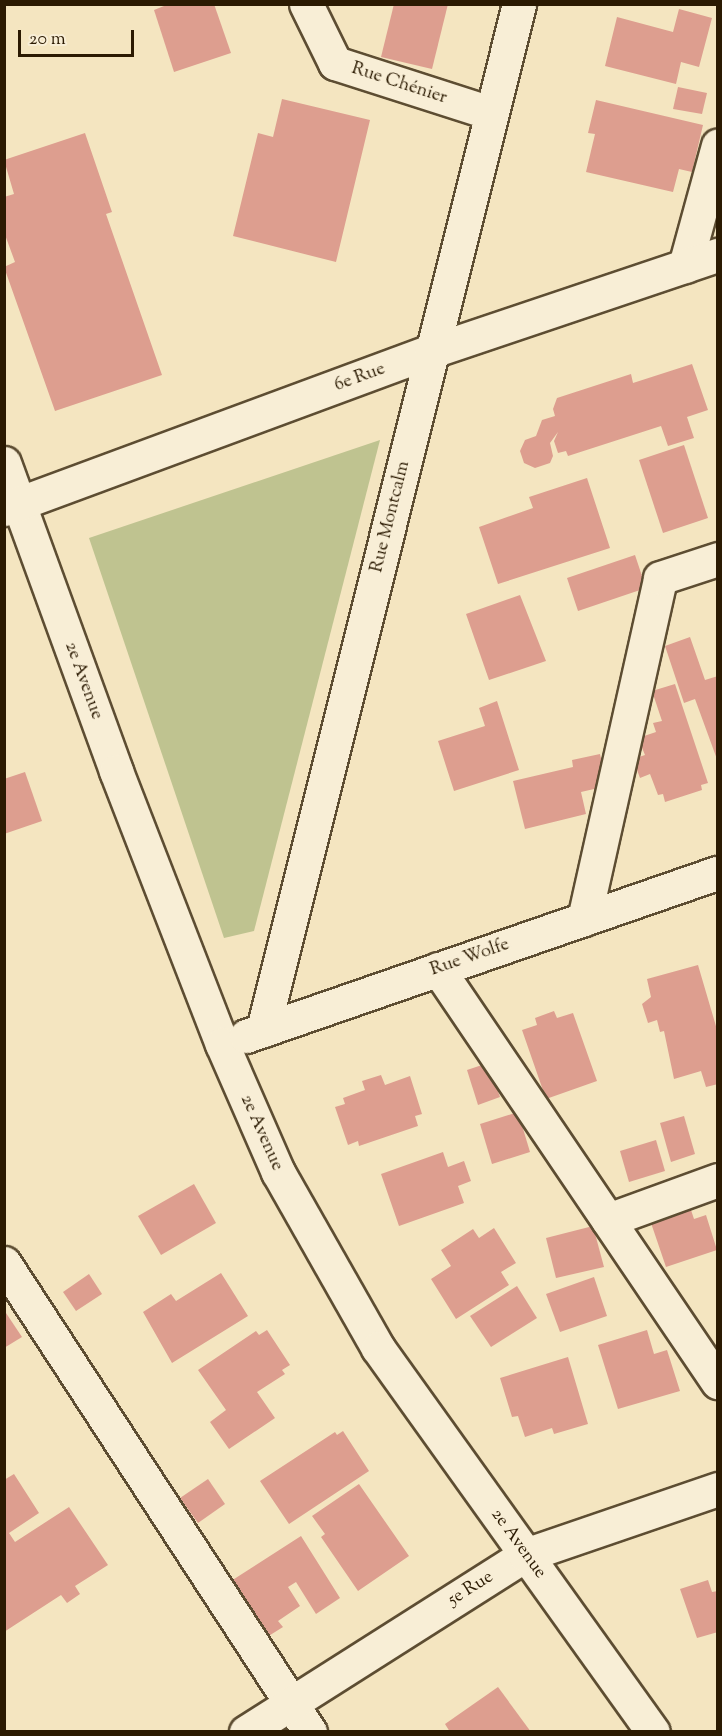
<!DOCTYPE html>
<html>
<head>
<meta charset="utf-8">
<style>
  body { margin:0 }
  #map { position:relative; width:722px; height:1736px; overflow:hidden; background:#f4e5c0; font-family:"Sorts Mill Goudy",serif }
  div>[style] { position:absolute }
  .green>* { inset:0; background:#bfc390 }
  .building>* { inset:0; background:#dd9e8f }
  .roads { filter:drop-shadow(2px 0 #5d4d32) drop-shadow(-2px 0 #5d4d32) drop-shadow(0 2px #5d4d32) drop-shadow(0 -2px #5d4d32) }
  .minor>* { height:33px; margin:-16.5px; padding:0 16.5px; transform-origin:16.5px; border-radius:16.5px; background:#f8eed6 }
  span { translate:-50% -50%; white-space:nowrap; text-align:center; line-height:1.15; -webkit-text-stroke:4.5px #f8eed6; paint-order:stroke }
  .street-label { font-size:18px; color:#2b1a02 }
  .frame { position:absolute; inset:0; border:6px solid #2b1a02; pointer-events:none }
  .scale { position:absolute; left:18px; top:30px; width:116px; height:27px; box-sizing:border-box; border:3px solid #2b1a02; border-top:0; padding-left:8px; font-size:18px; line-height:21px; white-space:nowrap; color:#2b1a02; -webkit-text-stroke:4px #f8eed6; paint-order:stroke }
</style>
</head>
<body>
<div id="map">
  <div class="green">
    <i style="clip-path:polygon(380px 440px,254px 931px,224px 938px,89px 538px)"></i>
  </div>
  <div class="building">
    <i style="clip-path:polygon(169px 4px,214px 4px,231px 53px,174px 72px,154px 10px)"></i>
    <i style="clip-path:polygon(394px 4px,448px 4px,432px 69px,381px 57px)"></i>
    <i style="clip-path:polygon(679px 9px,712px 18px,699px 67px,681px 62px,676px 84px,605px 66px,617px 17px,673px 32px)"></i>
    <i style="clip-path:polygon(678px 87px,707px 93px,702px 114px,673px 109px)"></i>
    <i style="clip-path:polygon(282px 99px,370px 120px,336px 262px,233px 236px,258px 133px,273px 137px)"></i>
    <i style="clip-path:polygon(596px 100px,703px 125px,692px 172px,679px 169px,673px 192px,586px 172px,595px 134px,588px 133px)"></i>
    <i style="clip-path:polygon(85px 133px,112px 212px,106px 214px,162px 375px,55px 411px,4px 267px,15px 262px,4px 232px,4px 197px,14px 194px,4px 160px)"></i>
    <i style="clip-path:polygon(692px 364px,708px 410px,687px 417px,694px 438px,668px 446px,661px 426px,568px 456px,566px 451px,558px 453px,554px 441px,558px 432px,550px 443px,553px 456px,550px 463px,535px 468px,524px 463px,520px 451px,525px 440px,536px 436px,542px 420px,555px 416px,553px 409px,557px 398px,631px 374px,633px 383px)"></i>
    <i style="clip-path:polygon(684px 445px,708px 518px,663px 533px,639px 460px)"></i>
    <i style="clip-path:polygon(587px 478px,610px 548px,498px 584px,479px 527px,533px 508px,529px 497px)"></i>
    <i style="clip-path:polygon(635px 555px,646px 588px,578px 611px,567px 578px)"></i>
    <i style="clip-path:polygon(520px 595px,546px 661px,489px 680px,466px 614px)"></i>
    <i style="clip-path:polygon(690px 637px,705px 680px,718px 676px,718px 762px,695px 699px,684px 703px,665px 646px)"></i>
    <i style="clip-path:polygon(675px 684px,708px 783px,701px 785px,702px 790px,665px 802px,663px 794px,658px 795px,650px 774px,640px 778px,633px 759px,645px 755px,638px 738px,656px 732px,653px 723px,662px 721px,652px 691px)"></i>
    <i style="clip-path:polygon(497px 701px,519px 770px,454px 791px,438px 741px,485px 726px,479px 708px)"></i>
    <i style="clip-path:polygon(600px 754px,607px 786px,581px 792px,586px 814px,525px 829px,513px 781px,573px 767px,572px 760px)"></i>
    <i style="clip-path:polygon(25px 772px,42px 821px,4px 834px,4px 779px)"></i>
    <i style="clip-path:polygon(698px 965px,718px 1033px,718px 1084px,706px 1087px,701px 1071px,674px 1079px,664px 1031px,660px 1032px,657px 1020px,648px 1023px,642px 1004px,651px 997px,647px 979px)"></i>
    <i style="clip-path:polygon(554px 1011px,557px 1018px,573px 1013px,597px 1081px,546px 1099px,522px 1030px,537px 1025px,535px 1018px)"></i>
    <i style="clip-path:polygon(488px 1063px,500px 1097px,478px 1105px,467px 1070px)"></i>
    <i style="clip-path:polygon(381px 1075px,385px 1085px,410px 1076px,422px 1114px,415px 1116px,418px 1126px,359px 1146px,358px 1141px,348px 1145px,335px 1107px,345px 1104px,343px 1098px,365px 1090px,362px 1081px)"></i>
    <i style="clip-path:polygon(518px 1112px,530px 1152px,492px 1164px,480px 1124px)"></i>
    <i style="clip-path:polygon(684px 1116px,695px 1154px,671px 1162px,660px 1123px)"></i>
    <i style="clip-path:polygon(656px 1140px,665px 1171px,629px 1182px,620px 1151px)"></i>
    <i style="clip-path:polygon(443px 1152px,448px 1167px,464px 1161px,471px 1181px,458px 1186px,464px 1203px,399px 1226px,381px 1174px)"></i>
    <i style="clip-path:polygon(194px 1184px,216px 1223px,161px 1255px,138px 1216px)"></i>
    <i style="clip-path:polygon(691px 1210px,694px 1219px,706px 1215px,717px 1250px,666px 1267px,651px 1223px)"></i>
    <i style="clip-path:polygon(593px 1226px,604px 1267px,556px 1278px,546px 1238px)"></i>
    <i style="clip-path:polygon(494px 1228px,516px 1263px,501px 1272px,509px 1285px,456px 1319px,431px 1279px,451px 1266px,441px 1250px,473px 1229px,479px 1238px)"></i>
    <i style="clip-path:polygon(221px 1273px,248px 1316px,172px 1363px,143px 1312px,171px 1294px,176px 1301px)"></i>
    <i style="clip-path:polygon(89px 1274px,102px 1294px,76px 1311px,63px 1292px)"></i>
    <i style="clip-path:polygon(594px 1277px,607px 1316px,560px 1332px,546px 1294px)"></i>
    <i style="clip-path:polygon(517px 1286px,537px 1318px,491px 1347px,470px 1316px)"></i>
    <i style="clip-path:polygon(4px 1310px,22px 1337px,4px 1348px)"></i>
    <i style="clip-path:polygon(267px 1330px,290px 1365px,282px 1370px,285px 1374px,257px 1392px,275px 1418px,229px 1449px,210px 1422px,226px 1410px,198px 1370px,256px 1331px,259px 1335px)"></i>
    <i style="clip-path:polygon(647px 1330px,654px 1354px,667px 1350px,680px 1391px,618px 1409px,598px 1345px)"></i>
    <i style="clip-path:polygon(568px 1357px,588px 1424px,554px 1434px,552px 1428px,525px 1437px,518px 1416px,512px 1417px,500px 1378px)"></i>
    <i style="clip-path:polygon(343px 1431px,369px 1471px,289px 1524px,260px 1481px,335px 1432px,337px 1435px)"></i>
    <i style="clip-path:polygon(14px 1474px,39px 1513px,9px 1533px,15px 1542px,69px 1507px,108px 1565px,75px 1586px,80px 1594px,67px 1603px,61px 1595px,4px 1632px,4px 1480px)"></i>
    <i style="clip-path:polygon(208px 1479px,225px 1504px,198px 1523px,180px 1498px)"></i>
    <i style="clip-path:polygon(359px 1484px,409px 1556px,358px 1591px,321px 1537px,325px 1534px,312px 1516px)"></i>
    <i style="clip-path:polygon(301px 1536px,340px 1598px,316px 1614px,296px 1582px,288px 1587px,300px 1606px,278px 1621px,283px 1627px,267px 1637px,231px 1581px)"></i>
    <i style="clip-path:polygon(708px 1580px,712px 1592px,718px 1591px,718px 1632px,697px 1638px,680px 1589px)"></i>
    <i style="clip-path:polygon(498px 1687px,531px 1732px,450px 1732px,445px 1724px)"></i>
  </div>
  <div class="roads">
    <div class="minor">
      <i style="left:306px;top:4px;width:66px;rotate:63.8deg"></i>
      <i style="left:335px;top:63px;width:164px;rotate:17.8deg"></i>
      <i style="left:685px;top:266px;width:125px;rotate:-74.7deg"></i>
      <i style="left:4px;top:463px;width:328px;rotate:70deg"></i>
      <i style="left:116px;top:771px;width:293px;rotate:68.8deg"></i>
      <i style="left:222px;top:1044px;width:140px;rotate:66.4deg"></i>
      <i style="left:278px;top:1172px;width:202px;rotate:60.4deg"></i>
      <i style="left:378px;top:1348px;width:472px;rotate:54.4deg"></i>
      <i style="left:4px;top:509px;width:456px;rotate:-20.3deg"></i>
      <i style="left:432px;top:351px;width:302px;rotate:-18.6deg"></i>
      <i style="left:584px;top:919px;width:349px;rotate:-77.4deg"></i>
      <i style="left:660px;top:578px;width:61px;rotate:-18.1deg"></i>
      <i style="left:438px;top:969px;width:499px;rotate:55.9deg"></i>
      <i style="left:263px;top:1030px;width:1057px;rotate:-75.99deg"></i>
      <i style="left:246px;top:1036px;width:499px;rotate:-19.1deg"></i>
      <i style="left:608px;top:1220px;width:117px;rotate:-20deg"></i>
      <i style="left:4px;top:1263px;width:560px;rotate:56.88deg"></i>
      <i style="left:246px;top:1732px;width:330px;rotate:-32.4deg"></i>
      <i style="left:525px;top:1555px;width:204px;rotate:-18.9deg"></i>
    </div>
  </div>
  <div class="street-label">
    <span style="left:399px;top:84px;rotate:18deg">Rue Chénier</span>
    <span style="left:360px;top:378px;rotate:-20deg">6e Rue</span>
    <span style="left:391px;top:517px;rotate:-76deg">Rue Montcalm</span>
    <span style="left:83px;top:681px;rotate:70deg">2e Avenue</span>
    <span style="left:470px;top:958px;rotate:-19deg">Rue Wolfe</span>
    <span style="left:261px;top:1133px;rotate:66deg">2e Avenue</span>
    <span style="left:518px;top:1544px;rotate:54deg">2e Avenue</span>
    <span style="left:471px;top:1589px;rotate:-32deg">5e Rue</span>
  </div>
  <div class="frame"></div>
  <div class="scale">20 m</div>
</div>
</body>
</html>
